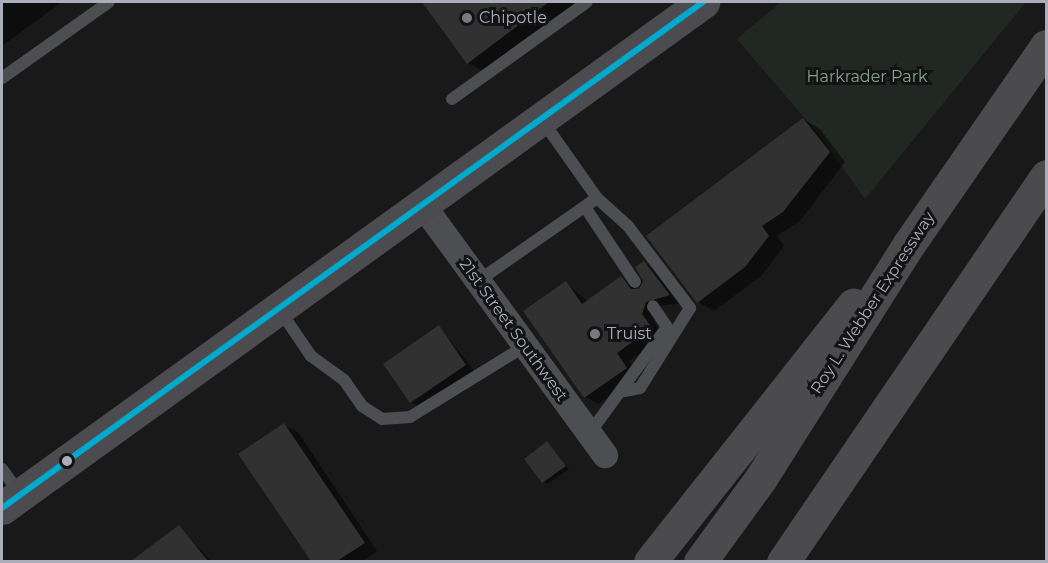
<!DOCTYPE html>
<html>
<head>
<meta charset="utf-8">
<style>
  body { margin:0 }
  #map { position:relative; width:1048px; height:563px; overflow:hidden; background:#191919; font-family:Montserrat,sans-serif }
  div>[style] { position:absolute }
  .green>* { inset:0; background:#212823 }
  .shadow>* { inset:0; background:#0007 }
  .building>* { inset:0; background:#313131 }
  .service>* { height:12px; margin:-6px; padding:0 6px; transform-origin:6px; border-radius:6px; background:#4d4e52 }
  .minor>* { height:26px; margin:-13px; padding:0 13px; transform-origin:13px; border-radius:13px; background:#4d4e52 }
  .secondary>* { height:33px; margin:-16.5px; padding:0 16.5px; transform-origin:16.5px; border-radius:16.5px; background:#4c4c50 }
  .motorway>* { height:33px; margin:-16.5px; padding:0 16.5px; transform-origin:16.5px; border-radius:16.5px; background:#4b4b4e }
  .bus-1>* { height:6px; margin:-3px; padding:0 3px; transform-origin:3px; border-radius:3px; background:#00a9ce }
  .dots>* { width:16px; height:16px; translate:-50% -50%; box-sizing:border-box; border:3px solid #131315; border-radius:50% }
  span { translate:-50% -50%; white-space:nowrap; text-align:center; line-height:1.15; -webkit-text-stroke:6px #131315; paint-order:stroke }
  .poi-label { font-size:16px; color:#abaeba }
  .left { translate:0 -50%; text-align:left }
  .park-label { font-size:16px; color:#82a486 }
  .street-label { font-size:16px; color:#abaeba }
  .frame { position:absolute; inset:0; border:3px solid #abaeba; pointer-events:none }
</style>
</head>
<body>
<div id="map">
  <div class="green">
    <i style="clip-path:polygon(781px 2px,1026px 2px,865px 199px,824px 141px,737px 39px)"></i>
  </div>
  <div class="shadow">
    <i style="clip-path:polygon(2px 2px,62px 2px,2px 46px)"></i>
    <i style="clip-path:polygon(424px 2px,577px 2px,485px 72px,468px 63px)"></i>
    <i style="clip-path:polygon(803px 119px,820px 129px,845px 162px,800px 221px,777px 236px,784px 246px,761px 276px,714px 311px,698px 302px)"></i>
    <i style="clip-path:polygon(644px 263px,657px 270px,682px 303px,661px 306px,654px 322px,664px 336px,629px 361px,639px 376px,598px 404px,585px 396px,566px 283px,588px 302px,621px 278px,639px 292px)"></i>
    <i style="clip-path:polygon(439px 327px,474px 370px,420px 407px,411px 402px)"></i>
    <i style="clip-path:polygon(284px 425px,298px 432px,377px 551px,361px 562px,312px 562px,240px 454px)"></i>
    <i style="clip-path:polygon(547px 443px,569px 469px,548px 484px,543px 482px)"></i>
    <i style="clip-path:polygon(179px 527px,212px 562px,134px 562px)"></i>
  </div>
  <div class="building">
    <i style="clip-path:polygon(422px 2px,549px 2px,467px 64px)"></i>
    <i style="clip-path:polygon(803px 118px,830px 152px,783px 212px,762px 226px,769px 236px,745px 267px,697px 303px,646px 236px)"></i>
    <i style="clip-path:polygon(644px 261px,670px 295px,646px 302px,642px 314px,652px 328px,617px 353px,627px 368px,584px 398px,523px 311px,566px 281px,582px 304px,621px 276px,631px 289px,639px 289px,643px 281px,635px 267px)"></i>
    <i style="clip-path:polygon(439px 325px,466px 365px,410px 403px,383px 364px)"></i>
    <i style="clip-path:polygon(284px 423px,365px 543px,337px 561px,311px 561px,238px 454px)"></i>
    <i style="clip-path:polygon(547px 441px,566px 466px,542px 483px,524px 459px)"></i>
    <i style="clip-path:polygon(179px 525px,208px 561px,131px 561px)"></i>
  </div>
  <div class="service">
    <i style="left:2px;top:78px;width:131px;rotate:-35.4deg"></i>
    <i style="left:452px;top:99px;width:166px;rotate:-35.7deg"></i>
    <i style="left:542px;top:120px;width:95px;rotate:54.8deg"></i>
    <i style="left:597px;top:198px;width:42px;rotate:42.1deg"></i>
    <i style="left:628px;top:226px;width:103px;rotate:52.9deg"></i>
    <i style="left:690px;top:308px;width:94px;rotate:122deg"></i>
    <i style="left:640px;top:388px;width:16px;rotate:169deg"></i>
    <i style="left:585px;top:207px;width:90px;rotate:56.3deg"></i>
    <i style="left:478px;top:281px;width:145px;rotate:-34.9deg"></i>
    <i style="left:279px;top:309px;width:57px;rotate:55.8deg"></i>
    <i style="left:311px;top:356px;width:41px;rotate:36deg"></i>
    <i style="left:344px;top:380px;width:32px;rotate:55deg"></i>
    <i style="left:362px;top:406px;width:24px;rotate:33deg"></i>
    <i style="left:382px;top:419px;width:28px;rotate:-4deg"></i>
    <i style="left:410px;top:417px;width:135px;rotate:-31.7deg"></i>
    <i style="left:589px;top:434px;width:132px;rotate:-53.9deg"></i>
    <i style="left:667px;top:327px;width:25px;rotate:-124deg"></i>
    <i style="left:2px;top:469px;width:31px;rotate:54deg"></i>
  </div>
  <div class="minor">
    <i style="left:422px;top:204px;width:311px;rotate:53.9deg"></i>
  </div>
  <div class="secondary">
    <i style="left:2px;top:508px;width:865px;rotate:-35.82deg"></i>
  </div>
  <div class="motorway">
    <i style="left:650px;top:562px;width:328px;rotate:-51.7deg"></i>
    <i style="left:700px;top:562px;width:104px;rotate:-54deg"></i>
    <i style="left:761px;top:478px;width:277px;rotate:-57.7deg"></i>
    <i style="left:909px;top:244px;width:241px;rotate:-55.3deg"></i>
    <i style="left:783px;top:562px;width:467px;rotate:-55.7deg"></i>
  </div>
  <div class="bus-1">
    <i style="left:2px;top:508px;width:865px;rotate:-35.82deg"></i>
  </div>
  <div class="dots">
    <i style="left:467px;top:18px;background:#787a82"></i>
    <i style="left:595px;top:334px;background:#787a82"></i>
    <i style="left:67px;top:461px;background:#abaeba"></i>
  </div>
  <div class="poi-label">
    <span class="left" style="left:479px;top:18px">Chipotle</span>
    <span class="left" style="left:607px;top:334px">Truist</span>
  </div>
  <div class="park-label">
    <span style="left:867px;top:77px">Harkrader Park</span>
  </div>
  <div class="street-label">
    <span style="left:873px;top:303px;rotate:-57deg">Roy L. Webber Expressway</span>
    <span style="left:513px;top:330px;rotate:54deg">21st Street Southwest</span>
  </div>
  <div class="frame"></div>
</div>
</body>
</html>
